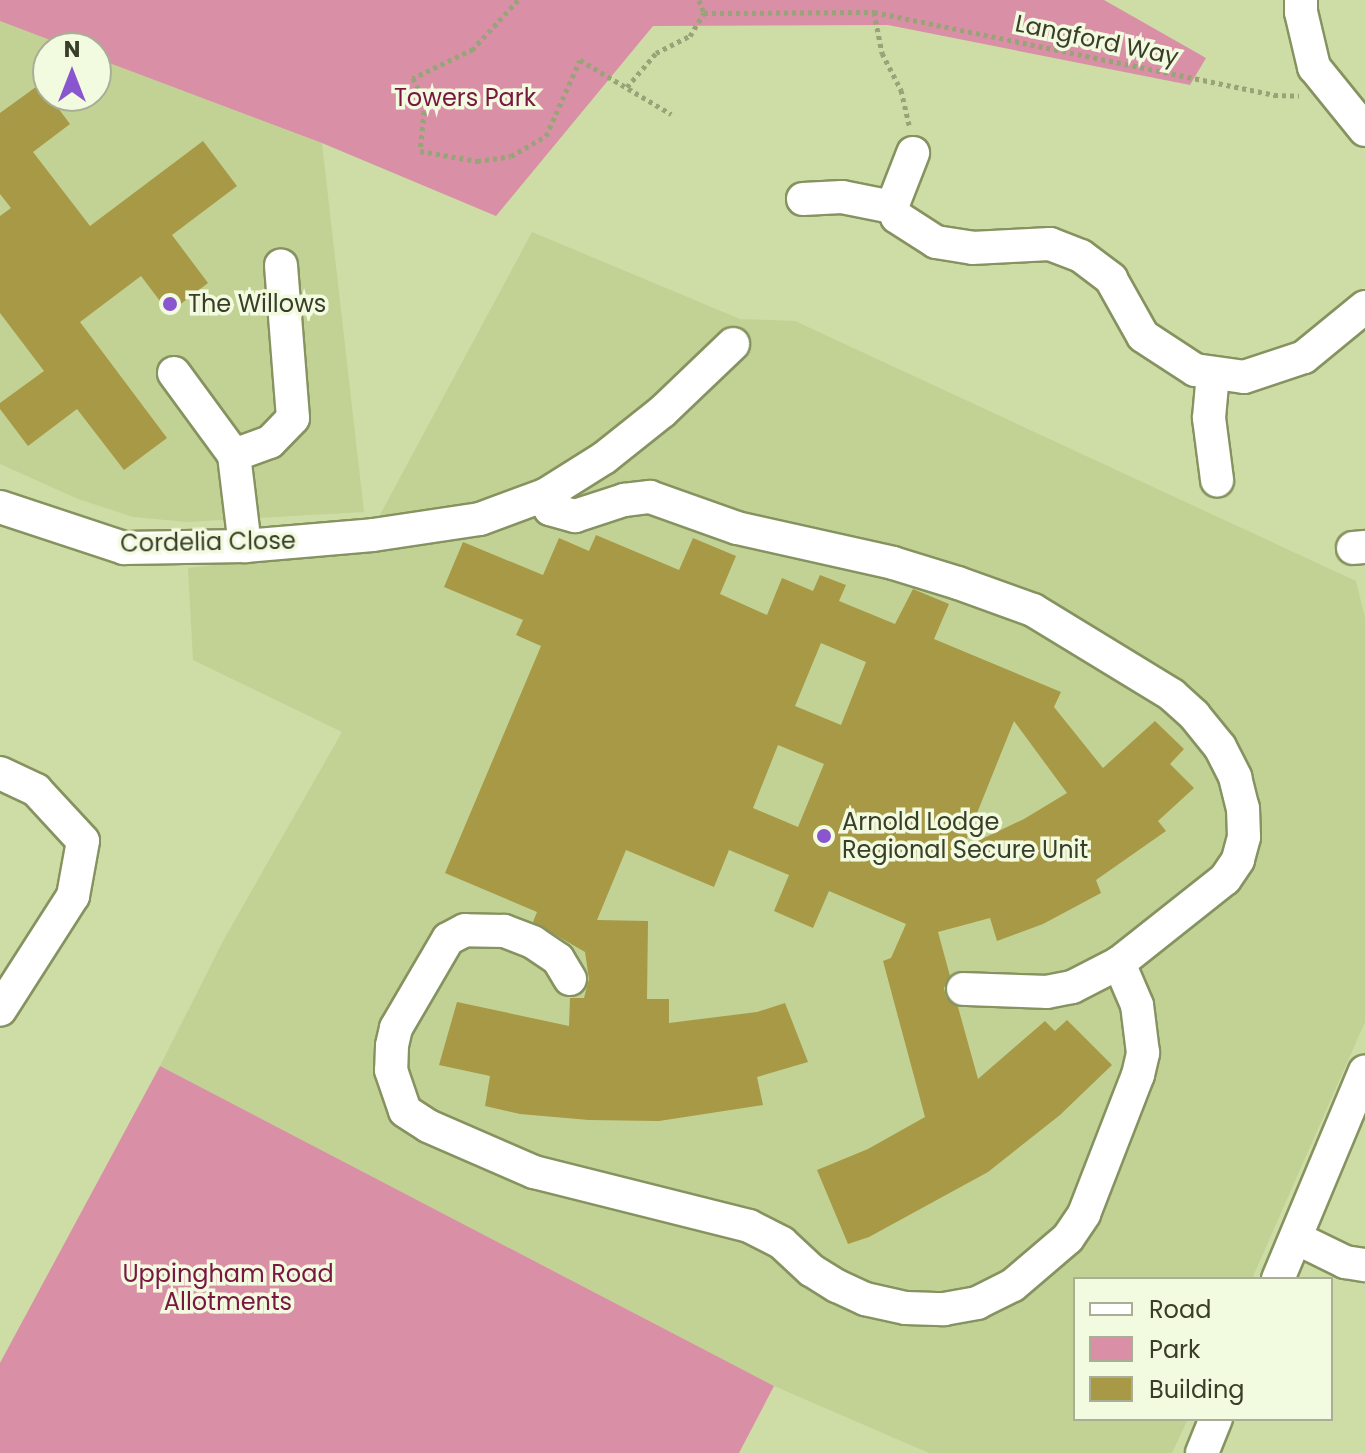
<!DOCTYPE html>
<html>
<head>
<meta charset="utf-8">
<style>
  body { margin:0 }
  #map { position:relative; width:1365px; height:1453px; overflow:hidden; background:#cedda6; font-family:Poppins,sans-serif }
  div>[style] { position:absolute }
  .built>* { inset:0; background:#c2d295 }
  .green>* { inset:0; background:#d98fa6 }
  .building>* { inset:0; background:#a79945 }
  .path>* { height:5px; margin-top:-2.5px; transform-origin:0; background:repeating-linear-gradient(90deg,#98a378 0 4px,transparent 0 8px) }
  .roads { filter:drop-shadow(2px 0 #869360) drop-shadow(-2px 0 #869360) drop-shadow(0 2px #869360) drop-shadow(0 -2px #869360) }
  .minor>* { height:32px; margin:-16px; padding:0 16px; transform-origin:16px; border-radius:16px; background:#fff }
  .dots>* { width:22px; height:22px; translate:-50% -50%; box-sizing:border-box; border:4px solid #f2fadf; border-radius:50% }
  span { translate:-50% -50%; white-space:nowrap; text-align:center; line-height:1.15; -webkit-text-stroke:7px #f2fadf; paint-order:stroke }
  .street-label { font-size:24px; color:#393e28 }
  .park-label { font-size:24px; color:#791641 }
  .poi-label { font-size:24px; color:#393e28 }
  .left { translate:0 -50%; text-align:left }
  .legend { position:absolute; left:1073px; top:1277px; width:260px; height:144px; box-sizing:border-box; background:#f2fadf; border:2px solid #a8af96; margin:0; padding:10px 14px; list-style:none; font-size:24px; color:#393e28 }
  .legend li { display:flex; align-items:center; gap:16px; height:40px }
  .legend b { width:40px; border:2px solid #a8af96 }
  .north { position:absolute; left:32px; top:32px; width:80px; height:80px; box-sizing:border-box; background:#f2fadf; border:2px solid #a8af96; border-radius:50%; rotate:0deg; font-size:22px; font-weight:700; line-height:32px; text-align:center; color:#393e28 }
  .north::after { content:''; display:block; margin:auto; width:28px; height:36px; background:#8956cf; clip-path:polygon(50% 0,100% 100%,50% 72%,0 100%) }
</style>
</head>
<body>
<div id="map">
  <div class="built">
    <i style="clip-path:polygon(0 21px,71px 48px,48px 48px,48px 96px,96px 96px,96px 58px,322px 143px,364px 512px,187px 522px,133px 517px,78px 499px,0 464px)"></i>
    <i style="clip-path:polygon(532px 232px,740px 319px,795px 321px,1356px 581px,1365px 618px,1365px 1022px,1252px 1279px,1075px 1279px,1075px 1419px,1188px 1419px,1172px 1453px,929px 1453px,774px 1386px,160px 1066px,223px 941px,342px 732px,193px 660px,188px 568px,368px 547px,382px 511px)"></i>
  </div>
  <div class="green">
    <i style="clip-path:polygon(0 0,1104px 0,1206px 58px,1190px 85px,888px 25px,653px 26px,496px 216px,322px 143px,96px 58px,96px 48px,71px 48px,0 21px)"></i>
    <i style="clip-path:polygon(160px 1066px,774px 1386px,739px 1453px,0 1453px,0 1363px)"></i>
  </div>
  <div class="building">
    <i style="clip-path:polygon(40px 84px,70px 124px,33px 152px,90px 226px,203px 141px,237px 186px,172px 235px,208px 283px,169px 313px,141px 276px,80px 322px,167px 438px,124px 470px,77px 409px,28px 446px,0 409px,0 403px,44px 371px,0 313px,0 216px,11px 208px,0 194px,0 113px)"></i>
    <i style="clip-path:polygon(evenodd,596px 535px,679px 570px,693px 538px,736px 556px,720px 594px,767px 615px,782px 578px,813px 591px,820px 575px,846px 585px,839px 601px,895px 624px,913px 589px,949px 604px,934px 639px,1061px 692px,1054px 707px,1103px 768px,1155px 721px,1184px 749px,1170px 764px,1194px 788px,1158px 821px,1166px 831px,1096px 880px,1101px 893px,1043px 924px,997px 941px,990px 918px,938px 932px,950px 976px,944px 988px,946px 997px,958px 1007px,978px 1079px,1045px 1021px,1055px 1031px,1067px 1020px,1112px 1065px,1060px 1115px,988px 1172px,869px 1237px,848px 1244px,817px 1170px,868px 1149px,925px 1117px,883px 961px,891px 958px,906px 924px,829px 891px,813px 928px,774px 911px,789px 875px,729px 850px,714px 887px,626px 850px,597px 920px,648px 921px,647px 999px,669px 999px,669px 1023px,757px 1012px,785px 1003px,808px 1062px,757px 1077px,763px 1105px,659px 1121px,589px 1120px,520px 1114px,485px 1106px,490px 1076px,439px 1065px,457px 1002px,569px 1026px,570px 998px,584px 998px,589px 979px,585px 952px,533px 922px,537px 912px,445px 873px,541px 646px,516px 635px,523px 620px,444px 587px,463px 542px,543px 575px,559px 538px,589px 551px,596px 535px,821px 643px,866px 662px,841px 725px,795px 706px,821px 643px,596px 535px,1014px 721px,1067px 793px,1024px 819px,963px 848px,1014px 721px,596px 535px,778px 745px,824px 764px,798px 827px,753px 808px,778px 745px)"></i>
  </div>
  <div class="path">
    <i style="left:518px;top:0;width:67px;rotate:132.6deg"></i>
    <i style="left:473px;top:49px;width:67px;rotate:154.2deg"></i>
    <i style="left:413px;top:78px;width:28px;rotate:64deg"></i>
    <i style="left:425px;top:103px;width:48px;rotate:95.9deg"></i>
    <i style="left:420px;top:151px;width:58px;rotate:10deg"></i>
    <i style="left:477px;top:161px;width:34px;rotate:-8deg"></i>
    <i style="left:511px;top:156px;width:40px;rotate:-29.7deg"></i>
    <i style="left:546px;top:136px;width:83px;rotate:-65.9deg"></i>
    <i style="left:580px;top:60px;width:106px;rotate:30.7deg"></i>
    <i style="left:699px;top:0;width:14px;rotate:69deg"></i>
    <i style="left:874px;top:12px;width:42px;rotate:79deg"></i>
    <i style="left:882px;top:53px;width:42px;rotate:62.8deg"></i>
    <i style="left:901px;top:90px;width:36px;rotate:77deg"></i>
    <i style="left:704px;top:13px;width:170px;rotate:-0.3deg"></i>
    <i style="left:874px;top:12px;width:409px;rotate:11.7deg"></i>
    <i style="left:1274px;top:95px;width:25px;rotate:2deg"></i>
    <i style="left:627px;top:87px;width:45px;rotate:-49.5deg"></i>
    <i style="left:656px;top:53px;width:38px;rotate:-27deg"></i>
    <i style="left:690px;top:36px;width:27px;rotate:-59deg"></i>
  </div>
  <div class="roads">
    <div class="minor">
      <i style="left:1301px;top:0;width:12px;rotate:90deg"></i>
      <i style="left:1301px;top:12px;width:57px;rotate:76.7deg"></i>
      <i style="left:1314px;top:67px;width:81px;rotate:51deg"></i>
      <i style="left:803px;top:199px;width:39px;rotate:-3deg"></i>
      <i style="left:842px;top:197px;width:51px;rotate:11.3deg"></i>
      <i style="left:892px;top:207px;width:11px;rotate:63deg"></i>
      <i style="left:897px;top:217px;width:46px;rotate:32.7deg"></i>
      <i style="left:936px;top:242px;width:36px;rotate:9deg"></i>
      <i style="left:972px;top:248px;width:78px;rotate:-2.9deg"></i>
      <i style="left:1050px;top:244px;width:33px;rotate:21deg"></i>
      <i style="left:1081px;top:256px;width:38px;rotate:37deg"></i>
      <i style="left:1111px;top:279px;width:65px;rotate:60.7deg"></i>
      <i style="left:1143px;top:336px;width:62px;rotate:33.2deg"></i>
      <i style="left:1195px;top:370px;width:49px;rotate:8.1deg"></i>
      <i style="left:1244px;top:377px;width:63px;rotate:-18.4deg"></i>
      <i style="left:1304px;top:357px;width:79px;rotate:-39.3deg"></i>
      <i style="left:892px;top:207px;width:58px;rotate:-68.7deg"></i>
      <i style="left:174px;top:373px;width:102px;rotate:53.8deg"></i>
      <i style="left:234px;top:455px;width:92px;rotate:83.1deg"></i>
      <i style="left:1213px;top:373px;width:45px;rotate:95.1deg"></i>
      <i style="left:1209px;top:418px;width:63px;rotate:82.6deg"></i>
      <i style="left:234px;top:455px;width:38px;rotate:-20deg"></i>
      <i style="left:270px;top:442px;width:33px;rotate:-46deg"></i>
      <i style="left:293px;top:418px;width:153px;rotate:-94.5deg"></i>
      <i style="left:545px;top:495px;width:15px;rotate:70deg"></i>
      <i style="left:550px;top:509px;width:26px;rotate:16deg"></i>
      <i style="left:575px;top:516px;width:52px;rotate:-18.1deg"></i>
      <i style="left:624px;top:500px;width:26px;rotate:-7deg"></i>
      <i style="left:650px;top:497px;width:92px;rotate:19.6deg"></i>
      <i style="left:737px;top:528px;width:160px;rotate:12.6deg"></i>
      <i style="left:893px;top:563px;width:68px;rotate:17.1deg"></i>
      <i style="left:958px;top:583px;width:80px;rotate:19.8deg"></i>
      <i style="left:1033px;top:610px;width:163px;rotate:31.4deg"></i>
      <i style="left:1172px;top:695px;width:30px;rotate:42deg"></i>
      <i style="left:1194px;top:715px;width:41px;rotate:50.9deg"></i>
      <i style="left:1220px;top:747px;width:34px;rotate:63deg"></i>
      <i style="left:1235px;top:777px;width:32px;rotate:76deg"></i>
      <i style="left:1243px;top:808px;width:29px;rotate:88deg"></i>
      <i style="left:1244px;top:837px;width:24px;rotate:105deg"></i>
      <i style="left:1238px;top:860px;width:23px;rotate:124deg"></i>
      <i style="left:1225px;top:879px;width:135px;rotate:141.6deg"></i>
      <i style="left:1119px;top:963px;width:53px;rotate:152.9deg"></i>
      <i style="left:1072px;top:987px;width:26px;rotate:169deg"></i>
      <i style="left:1046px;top:992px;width:83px;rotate:-177.9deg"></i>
      <i style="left:0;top:507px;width:131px;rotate:18.3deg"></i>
      <i style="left:124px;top:548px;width:121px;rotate:-0.9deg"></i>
      <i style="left:245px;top:546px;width:128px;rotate:-4.9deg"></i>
      <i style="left:373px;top:535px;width:108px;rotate:-8.5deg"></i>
      <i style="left:480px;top:519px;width:69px;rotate:-20.3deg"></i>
      <i style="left:545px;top:495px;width:70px;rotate:-32.1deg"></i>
      <i style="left:604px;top:458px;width:75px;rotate:-38.5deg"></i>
      <i style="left:663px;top:411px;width:97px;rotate:-43.7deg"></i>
      <i style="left:1353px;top:548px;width:12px;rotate:-5deg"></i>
      <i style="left:0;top:773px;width:40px;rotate:25deg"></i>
      <i style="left:36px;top:790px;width:69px;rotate:47.3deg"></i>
      <i style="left:83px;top:841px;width:56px;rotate:100.3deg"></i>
      <i style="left:73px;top:896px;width:135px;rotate:122.6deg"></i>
      <i style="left:570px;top:979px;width:23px;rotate:-121deg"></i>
      <i style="left:558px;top:959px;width:30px;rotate:-146deg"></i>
      <i style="left:533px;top:942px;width:31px;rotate:-159deg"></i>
      <i style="left:504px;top:931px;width:39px;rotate:-179deg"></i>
      <i style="left:465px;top:930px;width:19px;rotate:152deg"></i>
      <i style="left:448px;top:939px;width:103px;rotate:120.3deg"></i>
      <i style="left:396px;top:1028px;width:18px;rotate:103deg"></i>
      <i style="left:392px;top:1046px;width:24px;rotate:92deg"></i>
      <i style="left:391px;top:1070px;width:43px;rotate:71.1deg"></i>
      <i style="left:405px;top:1111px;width:27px;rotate:33deg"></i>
      <i style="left:428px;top:1126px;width:116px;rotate:23.5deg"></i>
      <i style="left:534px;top:1172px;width:222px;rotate:14.1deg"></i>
      <i style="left:749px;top:1226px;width:37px;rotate:27deg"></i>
      <i style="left:782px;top:1243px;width:40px;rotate:43deg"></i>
      <i style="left:811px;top:1270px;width:31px;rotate:32deg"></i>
      <i style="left:837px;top:1286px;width:31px;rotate:25deg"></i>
      <i style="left:865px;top:1299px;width:42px;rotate:12.4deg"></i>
      <i style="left:906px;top:1308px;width:38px;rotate:2deg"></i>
      <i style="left:944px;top:1309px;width:34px;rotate:-10deg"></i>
      <i style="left:977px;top:1303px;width:40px;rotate:-26.6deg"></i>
      <i style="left:1013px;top:1285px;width:72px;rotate:-40.5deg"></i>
      <i style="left:1068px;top:1238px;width:29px;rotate:-56deg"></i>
      <i style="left:1084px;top:1214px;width:149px;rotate:-68.8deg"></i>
      <i style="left:1138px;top:1075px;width:23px;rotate:-77deg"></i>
      <i style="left:1143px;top:1053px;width:48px;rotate:-97.1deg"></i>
      <i style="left:1137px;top:1005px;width:46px;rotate:-113.2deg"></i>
      <i style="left:1296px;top:1238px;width:55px;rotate:26.1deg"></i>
      <i style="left:1345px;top:1262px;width:20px;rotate:9deg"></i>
      <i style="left:1278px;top:1279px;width:225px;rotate:-67.3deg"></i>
      <i style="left:1202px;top:1453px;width:37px;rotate:-68deg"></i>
    </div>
  </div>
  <div class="dots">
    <i style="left:170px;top:304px;background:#8956cf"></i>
    <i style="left:824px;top:836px;background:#8956cf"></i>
  </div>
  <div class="street-label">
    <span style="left:1097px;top:40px;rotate:12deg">Langford Way</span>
    <span style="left:208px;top:542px;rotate:-1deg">Cordelia Close</span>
  </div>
  <div class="park-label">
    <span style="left:465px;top:98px">Towers Park</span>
    <span style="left:228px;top:1288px">Uppingham Road<br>Allotments</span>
  </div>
  <div class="poi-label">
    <span class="left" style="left:188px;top:304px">The Willows</span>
    <span class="left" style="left:842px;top:836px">Arnold Lodge<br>Regional Secure Unit</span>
  </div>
  <ul class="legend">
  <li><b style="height:10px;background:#fff"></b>Road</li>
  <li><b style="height:22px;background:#d98fa6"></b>Park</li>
  <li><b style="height:22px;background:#a79945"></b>Building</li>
  </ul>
  <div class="north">N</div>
</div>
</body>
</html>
